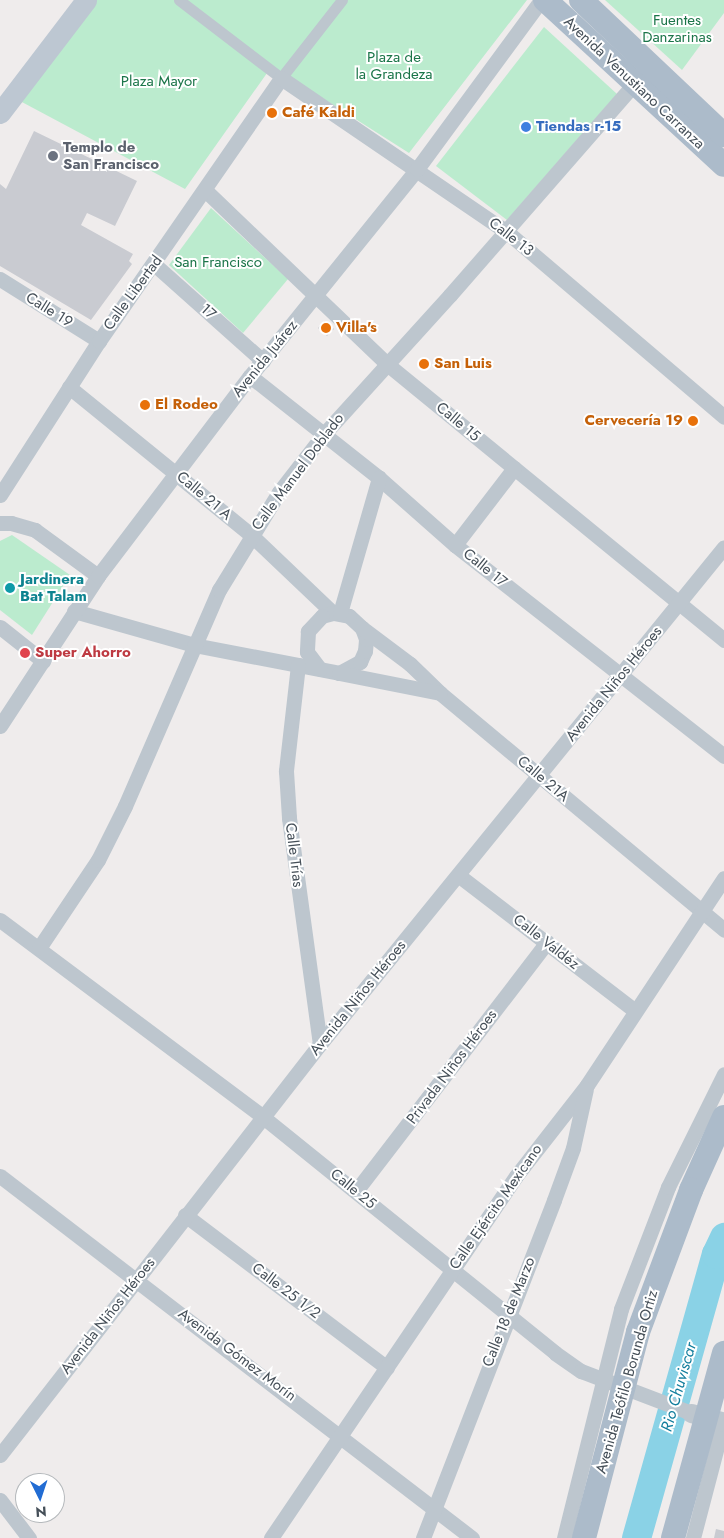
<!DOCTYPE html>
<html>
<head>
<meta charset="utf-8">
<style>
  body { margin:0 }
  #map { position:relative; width:724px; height:1538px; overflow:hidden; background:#efecec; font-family:Jost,sans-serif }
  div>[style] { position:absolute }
  .green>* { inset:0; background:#bbebce }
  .river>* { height:29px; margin:-14.5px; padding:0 14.5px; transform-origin:14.5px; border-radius:14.5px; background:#8ad2e6 }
  .building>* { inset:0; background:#c9cbd1 }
  .pedestrian>* { height:11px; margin:-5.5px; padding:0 5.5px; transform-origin:5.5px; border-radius:5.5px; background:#bdc6ce }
  .minor>* { height:15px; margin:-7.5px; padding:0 7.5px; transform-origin:7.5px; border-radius:7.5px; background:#bdc6ce }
  .tertiary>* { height:19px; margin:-9.5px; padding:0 9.5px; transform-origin:9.5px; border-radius:9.5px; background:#bdc6ce }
  .secondary>* { height:21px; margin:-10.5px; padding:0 10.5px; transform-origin:10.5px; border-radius:10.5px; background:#bdc7d2 }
  .primary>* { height:24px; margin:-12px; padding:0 12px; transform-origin:12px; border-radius:12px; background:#acbbca }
  .primary-bridge>* { height:24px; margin:-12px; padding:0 12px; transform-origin:12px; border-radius:12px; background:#acbbca }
  .dots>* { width:14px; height:14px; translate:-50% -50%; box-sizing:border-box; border:2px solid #fff; border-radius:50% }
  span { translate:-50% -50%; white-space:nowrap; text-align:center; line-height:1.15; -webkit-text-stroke:4px #fff; paint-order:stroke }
  .park-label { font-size:15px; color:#1b7549 }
  .street-label { font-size:15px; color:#454f58 }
  .food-label { font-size:15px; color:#c56008; font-weight:700 }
  .left { translate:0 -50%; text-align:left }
  .right { translate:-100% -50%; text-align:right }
  .shop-label { font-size:15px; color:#366cbe; font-weight:700 }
  .worship-label { font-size:15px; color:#5b616d; font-weight:700 }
  .culture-label { font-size:15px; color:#0d838f; font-weight:700 }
  .health-label { font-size:15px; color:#be3a42; font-weight:700 }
  .water-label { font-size:16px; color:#137e9d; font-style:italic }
  .north { position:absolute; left:15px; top:1473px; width:50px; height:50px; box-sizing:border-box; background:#fff; border:1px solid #b5b9bc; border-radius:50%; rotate:176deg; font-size:14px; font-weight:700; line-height:20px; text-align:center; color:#454f58 }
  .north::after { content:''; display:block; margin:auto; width:18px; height:22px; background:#226cd3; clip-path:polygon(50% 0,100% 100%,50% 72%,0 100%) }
</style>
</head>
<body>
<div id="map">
  <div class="green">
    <i style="clip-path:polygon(96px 0,527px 0,409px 153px,272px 66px,185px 189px,20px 101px)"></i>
    <i style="clip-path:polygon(605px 0,724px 0,724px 13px,682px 70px)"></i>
    <i style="clip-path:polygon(544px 27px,617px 94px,507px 220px,436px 166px)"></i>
    <i style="clip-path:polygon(211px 208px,288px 279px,243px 333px,169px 265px)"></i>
    <i style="clip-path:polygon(12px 535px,70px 575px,32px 635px,0 610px,0 541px)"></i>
  </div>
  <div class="river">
    <i style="left:636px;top:1538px;width:295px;rotate:-74.3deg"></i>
    <i style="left:716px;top:1254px;width:19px;rotate:-65deg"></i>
  </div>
  <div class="building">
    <i style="clip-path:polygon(34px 131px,137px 181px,115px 226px,87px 213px,81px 225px,133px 254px,129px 261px,132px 264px,91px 320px,0 266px,0 184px,6px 189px)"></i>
    <i style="clip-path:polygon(325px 321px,334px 329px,327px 336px,318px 328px)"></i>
    <i style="clip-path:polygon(716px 1529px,724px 1531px,724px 1538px,714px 1538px)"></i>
  </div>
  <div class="pedestrian">
    <i style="left:179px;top:0;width:128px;rotate:37.4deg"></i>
    <i style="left:281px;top:78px;width:99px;rotate:-52deg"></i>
  </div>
  <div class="minor">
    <i style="left:205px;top:190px;width:252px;rotate:43.7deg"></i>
    <i style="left:387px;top:364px;width:436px;rotate:39.3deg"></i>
    <i style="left:154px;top:264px;width:146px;rotate:41.7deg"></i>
    <i style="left:0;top:279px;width:117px;rotate:32.1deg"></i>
    <i style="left:250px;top:376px;width:164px;rotate:38.3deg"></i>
    <i style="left:379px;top:478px;width:101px;rotate:41.4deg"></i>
    <i style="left:455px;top:545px;width:342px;rotate:38.1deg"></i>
    <i style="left:69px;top:387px;width:235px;rotate:39.1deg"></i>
    <i style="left:251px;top:535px;width:113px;rotate:43.6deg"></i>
    <i style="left:0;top:495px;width:183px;rotate:-57.3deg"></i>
    <i style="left:99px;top:341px;width:320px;rotate:-55.3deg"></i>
    <i style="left:281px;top:78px;width:273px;rotate:34.3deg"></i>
    <i style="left:507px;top:232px;width:285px;rotate:40.4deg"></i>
    <i style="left:0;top:523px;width:11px"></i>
    <i style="left:11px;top:523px;width:25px;rotate:16deg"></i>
    <i style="left:35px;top:530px;width:78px;rotate:36.1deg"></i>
    <i style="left:455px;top:545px;width:97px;rotate:-52.5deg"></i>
    <i style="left:74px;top:611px;width:125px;rotate:15.8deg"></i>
    <i style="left:194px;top:645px;width:148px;rotate:10.9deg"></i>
    <i style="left:339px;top:673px;width:24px;rotate:-28deg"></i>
    <i style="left:360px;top:662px;width:12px;rotate:-66deg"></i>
    <i style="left:365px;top:651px;width:12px;rotate:-85deg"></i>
    <i style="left:366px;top:639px;width:12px;rotate:-110deg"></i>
    <i style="left:362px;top:628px;width:18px;rotate:-137deg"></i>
    <i style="left:349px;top:616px;width:16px;rotate:-169deg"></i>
    <i style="left:333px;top:613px;width:11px;rotate:165deg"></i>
    <i style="left:322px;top:616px;width:21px;rotate:133deg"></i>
    <i style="left:308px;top:631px;width:21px;rotate:93deg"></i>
    <i style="left:307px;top:652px;width:21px;rotate:53deg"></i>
    <i style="left:340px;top:613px;width:141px;rotate:-73.9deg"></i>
    <i style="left:0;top:627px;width:55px;rotate:38.3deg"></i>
    <i style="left:362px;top:628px;width:60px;rotate:36.9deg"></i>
    <i style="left:410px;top:664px;width:42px;rotate:44deg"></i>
    <i style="left:440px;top:693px;width:370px;rotate:39.8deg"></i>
    <i style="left:298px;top:665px;width:107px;rotate:96.5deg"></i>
    <i style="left:286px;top:771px;width:47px;rotate:86.3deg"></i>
    <i style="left:289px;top:818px;width:228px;rotate:82.2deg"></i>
    <i style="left:339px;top:673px;width:103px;rotate:11.2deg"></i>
    <i style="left:0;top:726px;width:179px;rotate:-56.8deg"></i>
    <i style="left:98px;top:576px;width:251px;rotate:-52.8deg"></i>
    <i style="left:250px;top:376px;width:266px;rotate:-51.1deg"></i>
    <i style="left:417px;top:169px;width:210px;rotate:-53.7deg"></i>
    <i style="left:458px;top:875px;width:222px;rotate:37.5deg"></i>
    <i style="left:0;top:920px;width:329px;rotate:36.8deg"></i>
    <i style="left:263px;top:1117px;width:375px;rotate:38.9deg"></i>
    <i style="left:555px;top:1353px;width:32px;rotate:35deg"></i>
    <i style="left:581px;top:1371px;width:118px;rotate:20.9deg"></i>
    <i style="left:39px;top:948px;width:106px;rotate:-56.2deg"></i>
    <i style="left:98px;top:860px;width:60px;rotate:-63.4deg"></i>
    <i style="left:125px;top:806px;width:236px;rotate:-66.5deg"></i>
    <i style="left:219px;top:590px;width:115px;rotate:-58.5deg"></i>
    <i style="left:279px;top:492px;width:72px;rotate:-52.3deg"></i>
    <i style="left:323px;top:435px;width:189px;rotate:-47.8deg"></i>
    <i style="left:450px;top:295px;width:281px;rotate:-48.9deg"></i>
    <i style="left:0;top:1176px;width:595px;rotate:37.49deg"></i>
    <i style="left:356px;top:1191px;width:314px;rotate:-52.5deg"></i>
    <i style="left:185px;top:1215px;width:253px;rotate:37.1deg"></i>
    <i style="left:0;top:1455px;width:521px;rotate:-52.1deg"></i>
    <i style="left:320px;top:1044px;width:640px;rotate:-50.89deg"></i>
    <i style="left:0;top:1500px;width:48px;rotate:52.7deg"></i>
    <i style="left:271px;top:1538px;width:437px;rotate:-55.9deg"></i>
    <i style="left:516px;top:1176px;width:115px;rotate:-52deg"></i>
    <i style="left:587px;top:1085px;width:248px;rotate:-56.5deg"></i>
    <i style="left:423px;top:1538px;width:362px;rotate:-68.8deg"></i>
    <i style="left:554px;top:1200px;width:55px;rotate:-69.9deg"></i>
    <i style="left:573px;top:1148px;width:60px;rotate:-77.6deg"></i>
    <i style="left:564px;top:1538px;width:236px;rotate:-76deg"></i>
    <i style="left:621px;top:1309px;width:131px;rotate:-68.9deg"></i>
    <i style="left:668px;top:1187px;width:126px;rotate:-63.6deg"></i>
    <i style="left:693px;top:1538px;width:122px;rotate:-75.3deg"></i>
  </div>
  <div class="tertiary">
    <i style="left:691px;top:1413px;width:34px;rotate:15deg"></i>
  </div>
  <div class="secondary">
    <i style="left:0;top:113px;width:142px;rotate:-52.7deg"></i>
  </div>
  <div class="primary">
    <i style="left:545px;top:0;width:243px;rotate:42.7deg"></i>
    <i style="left:581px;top:0;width:197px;rotate:43.4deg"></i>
    <i style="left:691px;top:1190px;width:80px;rotate:-65.7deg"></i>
  </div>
  <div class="primary-bridge">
    <i style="left:584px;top:1538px;width:213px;rotate:-75.3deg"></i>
    <i style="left:638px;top:1332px;width:152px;rotate:-69.5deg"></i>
    <i style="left:673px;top:1538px;width:192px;rotate:-74.6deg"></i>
  </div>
  <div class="dots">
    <i style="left:272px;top:113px;background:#e8710a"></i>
    <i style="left:526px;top:127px;background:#3f7fe0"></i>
    <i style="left:53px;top:156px;background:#6b7280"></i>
    <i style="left:326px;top:328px;background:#e8710a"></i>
    <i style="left:424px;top:364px;background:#e8710a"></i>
    <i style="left:145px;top:405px;background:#e8710a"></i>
    <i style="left:693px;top:421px;background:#e8710a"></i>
    <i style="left:10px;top:588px;background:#0f9aa8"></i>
    <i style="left:25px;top:653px;background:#e0444e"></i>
  </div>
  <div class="park-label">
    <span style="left:677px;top:29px">Fuentes<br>Danzarinas</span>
    <span style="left:394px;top:66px">Plaza de<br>la Grandeza</span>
    <span style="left:159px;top:82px">Plaza Mayor</span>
    <span style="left:218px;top:263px">San Francisco</span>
  </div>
  <div class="street-label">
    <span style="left:634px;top:83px;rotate:43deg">Avenida Venustiano Carranza</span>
    <span style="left:511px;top:237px;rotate:38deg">Calle 13</span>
    <span style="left:133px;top:293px;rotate:-54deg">Calle Libertad</span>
    <span style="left:49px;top:310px;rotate:32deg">Calle 19</span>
    <span style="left:208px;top:312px;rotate:42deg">17</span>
    <span style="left:265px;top:359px;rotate:-51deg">Avenida Juárez</span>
    <span style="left:458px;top:422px;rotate:40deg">Calle 15</span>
    <span style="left:298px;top:472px;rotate:-53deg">Calle Manuel Doblado</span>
    <span style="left:204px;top:496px;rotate:40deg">Calle 21 A</span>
    <span style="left:485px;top:568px;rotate:39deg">Calle 17</span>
    <span style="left:614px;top:684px;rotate:-51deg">Avenida Niños Héroes</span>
    <span style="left:543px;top:779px;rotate:40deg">Calle 21A</span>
    <span style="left:294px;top:855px;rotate:83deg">Calle Trías</span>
    <span style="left:546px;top:942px;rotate:38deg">Calle Valdéz</span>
    <span style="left:358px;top:998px;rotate:-51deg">Avenida Niños Héroes</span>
    <span style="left:452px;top:1067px;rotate:-53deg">Privada Niños Héroes</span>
    <span style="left:353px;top:1189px;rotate:39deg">Calle 25</span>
    <span style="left:496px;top:1207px;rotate:-55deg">Calle Ejército Mexicano</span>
    <span style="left:286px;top:1291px;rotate:37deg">Calle 25 1/2</span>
    <span style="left:509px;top:1312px;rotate:-68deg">Calle 18 de Marzo</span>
    <span style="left:108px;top:1316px;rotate:-52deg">Avenida Niños Héroes</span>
    <span style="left:237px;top:1355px;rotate:37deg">Avenida Gómez Morín</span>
    <span style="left:627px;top:1382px;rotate:-74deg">Avenida Teófilo Borunda Ortiz</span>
  </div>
  <div class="food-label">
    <span class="left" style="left:282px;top:113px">Café Kaldi</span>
    <span class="left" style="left:336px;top:328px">Villa's</span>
    <span class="left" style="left:434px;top:364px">San Luis</span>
    <span class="left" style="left:155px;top:405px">El Rodeo</span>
    <span class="right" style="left:683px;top:421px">Cervecería 19</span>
  </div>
  <div class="shop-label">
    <span class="left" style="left:536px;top:127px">Tiendas r-15</span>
  </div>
  <div class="worship-label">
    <span class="left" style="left:63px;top:156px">Templo de<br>San Francisco</span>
  </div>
  <div class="culture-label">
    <span class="left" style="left:20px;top:588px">Jardinera<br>Bat Talam</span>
  </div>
  <div class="health-label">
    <span class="left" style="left:35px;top:653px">Super Ahorro</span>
  </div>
  <div class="water-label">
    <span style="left:679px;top:1387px;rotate:-74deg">Rio Chuviscar</span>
  </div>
  <div class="north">N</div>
</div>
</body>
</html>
